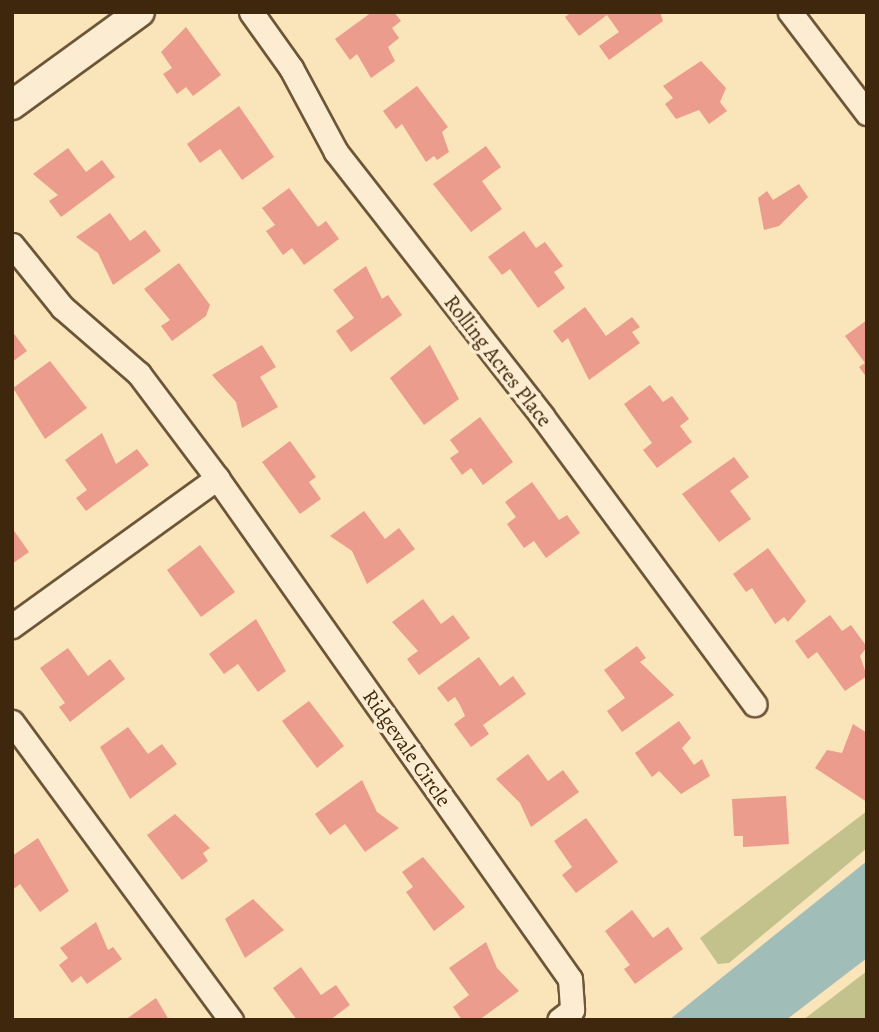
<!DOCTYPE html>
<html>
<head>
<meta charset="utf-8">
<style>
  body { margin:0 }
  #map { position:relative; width:879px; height:1032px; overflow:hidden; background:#fae4b9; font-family:Alegreya,serif }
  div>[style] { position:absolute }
  .green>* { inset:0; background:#c3c28c }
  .water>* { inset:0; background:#a1bdb8 }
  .building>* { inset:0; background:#eb9c8c }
  .roads { filter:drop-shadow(2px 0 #6d5637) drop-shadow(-2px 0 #6d5637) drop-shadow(0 2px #6d5637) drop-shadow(0 -2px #6d5637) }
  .minor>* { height:23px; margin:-11.5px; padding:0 11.5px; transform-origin:11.5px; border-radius:11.5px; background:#fcedd2 }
  .tertiary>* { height:28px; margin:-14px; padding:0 14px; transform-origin:14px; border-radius:14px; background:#fcedd2 }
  span { translate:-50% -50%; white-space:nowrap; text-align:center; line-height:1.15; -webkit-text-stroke:7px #fcedd2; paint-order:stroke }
  .street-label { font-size:21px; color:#3e270c }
  .frame { position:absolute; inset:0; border:14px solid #3e270c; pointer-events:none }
</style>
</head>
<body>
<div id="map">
  <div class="green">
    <i style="clip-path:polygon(867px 811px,867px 848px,729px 963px,718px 964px,700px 938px)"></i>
    <i style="clip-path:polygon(867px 971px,867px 1020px,803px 1020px)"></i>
  </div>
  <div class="water">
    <i style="clip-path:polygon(867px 861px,867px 958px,786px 1020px,669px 1020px)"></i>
  </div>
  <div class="building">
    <i style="clip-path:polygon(372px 12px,394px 12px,401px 21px,392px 28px,399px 38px,388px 47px,395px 61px,371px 78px,357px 54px,350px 60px,335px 39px)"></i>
    <i style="clip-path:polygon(572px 12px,660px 12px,663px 21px,609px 60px,599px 46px,619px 32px,607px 15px,579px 36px,565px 17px)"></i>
    <i style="clip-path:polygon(186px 27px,221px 75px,193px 96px,186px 87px,177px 94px,163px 74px,172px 68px,161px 52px)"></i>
    <i style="clip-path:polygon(701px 61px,726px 88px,720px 102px,727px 111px,709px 124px,699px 110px,676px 119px,665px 104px,673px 98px,663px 86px)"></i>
    <i style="clip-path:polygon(417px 86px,448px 127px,442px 132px,449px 152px,437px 160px,434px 156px,426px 162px,402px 124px,396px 129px,383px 111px)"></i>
    <i style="clip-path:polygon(239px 106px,274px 157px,242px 180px,220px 149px,200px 163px,187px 144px)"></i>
    <i style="clip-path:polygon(486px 146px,501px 167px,482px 181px,502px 209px,471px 232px,433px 184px)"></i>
    <i style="clip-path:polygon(68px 148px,86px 172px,102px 160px,115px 177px,61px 217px,49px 201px,58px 195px,33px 174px)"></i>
    <i style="clip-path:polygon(799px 184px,808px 197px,779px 226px,764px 230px,758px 198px,767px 191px,773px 200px)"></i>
    <i style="clip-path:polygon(289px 188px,318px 227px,326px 221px,339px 239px,304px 265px,292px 248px,283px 255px,266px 231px,275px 225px,262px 208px)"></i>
    <i style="clip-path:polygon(110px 213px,130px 241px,145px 230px,161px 251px,113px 285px,98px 253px,76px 237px)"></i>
    <i style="clip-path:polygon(524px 231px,536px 248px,545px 242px,563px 266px,554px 272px,565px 288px,538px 308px,510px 269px,502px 275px,488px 257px)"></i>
    <i style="clip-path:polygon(179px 263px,210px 305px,206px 316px,172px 341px,161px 326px,170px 320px,144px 289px)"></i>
    <i style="clip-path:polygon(366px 266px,382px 299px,388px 295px,402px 315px,351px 352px,336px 331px,354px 318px,333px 290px)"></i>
    <i style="clip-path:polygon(585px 307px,606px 336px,632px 317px,640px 327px,632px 332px,640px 343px,589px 380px,568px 338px,562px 343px,553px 331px)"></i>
    <i style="clip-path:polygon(867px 320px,867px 378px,859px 367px,865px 363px,845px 336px)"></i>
    <i style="clip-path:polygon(12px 331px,27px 351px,12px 362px)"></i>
    <i style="clip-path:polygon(262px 345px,276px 367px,260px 377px,278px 407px,242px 428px,236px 402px,212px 375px)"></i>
    <i style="clip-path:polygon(430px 345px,459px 399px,424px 425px,390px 378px)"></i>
    <i style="clip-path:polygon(50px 361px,87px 408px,45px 439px,13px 388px)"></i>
    <i style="clip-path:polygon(650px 385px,663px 402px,672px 396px,689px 419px,680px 426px,692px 442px,657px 468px,643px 450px,652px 443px,624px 404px)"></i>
    <i style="clip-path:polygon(480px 417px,513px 462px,483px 485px,471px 468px,462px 475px,450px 458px,459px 452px,450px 440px)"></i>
    <i style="clip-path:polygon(102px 433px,116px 464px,137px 449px,149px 465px,86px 511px,76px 498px,87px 490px,65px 460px)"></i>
    <i style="clip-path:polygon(290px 441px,316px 477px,309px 482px,321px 499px,300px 514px,262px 462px)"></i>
    <i style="clip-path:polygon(734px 457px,749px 477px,730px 491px,751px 519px,719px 542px,682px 494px)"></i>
    <i style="clip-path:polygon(532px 482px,559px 520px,567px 515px,580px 533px,546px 558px,534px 541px,524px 548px,507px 524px,516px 517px,505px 502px)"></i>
    <i style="clip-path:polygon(364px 511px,385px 539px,399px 528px,415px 549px,367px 584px,352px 551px,330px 536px)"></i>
    <i style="clip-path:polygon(12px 528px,29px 552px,12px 564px)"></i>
    <i style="clip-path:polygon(200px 545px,235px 592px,201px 617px,167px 570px)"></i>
    <i style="clip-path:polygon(768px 548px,806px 601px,788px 622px,784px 617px,775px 624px,752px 588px,746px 592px,733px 574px)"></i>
    <i style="clip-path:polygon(423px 599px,441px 624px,453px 615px,470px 638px,419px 675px,407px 659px,418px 651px,392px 622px)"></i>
    <i style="clip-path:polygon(830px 615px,842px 631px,851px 625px,867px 647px,860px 656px,867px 676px,845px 691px,817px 652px,808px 659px,795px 641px)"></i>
    <i style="clip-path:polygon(256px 619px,286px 671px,258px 692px,238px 664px,224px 674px,209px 654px)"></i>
    <i style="clip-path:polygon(637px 646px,646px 658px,640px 662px,674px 695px,622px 732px,607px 711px,625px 698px,604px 670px)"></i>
    <i style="clip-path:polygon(68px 648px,88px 676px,110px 659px,125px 679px,70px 722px,59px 707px,65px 703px,40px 668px)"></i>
    <i style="clip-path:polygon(479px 657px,500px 686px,513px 676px,526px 694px,483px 725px,489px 734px,471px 747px,454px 724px,465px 716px,460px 705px,455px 697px,448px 702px,437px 688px)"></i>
    <i style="clip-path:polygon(309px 701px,344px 746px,317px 768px,282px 721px)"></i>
    <i style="clip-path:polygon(679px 721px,691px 738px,682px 748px,694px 765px,702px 759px,710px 776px,681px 794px,659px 771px,652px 777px,635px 753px)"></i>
    <i style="clip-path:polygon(853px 724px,867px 733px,867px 802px,815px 768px,827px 750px,842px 753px)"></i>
    <i style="clip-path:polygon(128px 727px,148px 754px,162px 744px,177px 764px,130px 799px,100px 747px)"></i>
    <i style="clip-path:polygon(528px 754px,548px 781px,563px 770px,579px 792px,531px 827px,520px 803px,496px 779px)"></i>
    <i style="clip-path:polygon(362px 780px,377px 812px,399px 828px,365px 852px,345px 824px,330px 835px,315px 814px)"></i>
    <i style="clip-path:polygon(786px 796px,789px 844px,743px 847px,743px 836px,734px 836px,732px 799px)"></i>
    <i style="clip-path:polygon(175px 814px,210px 848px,203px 853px,208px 861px,182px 880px,147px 835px)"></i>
    <i style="clip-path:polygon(586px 818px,618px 862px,576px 893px,562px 875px,572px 867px,554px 841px)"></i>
    <i style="clip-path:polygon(38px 838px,69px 891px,40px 912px,20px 884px,12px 890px,12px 856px)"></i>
    <i style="clip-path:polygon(423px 857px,465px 907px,434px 931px,406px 892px,413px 887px,402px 872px)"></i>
    <i style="clip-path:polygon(253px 899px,284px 930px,245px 958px,225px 919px)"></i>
    <i style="clip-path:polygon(632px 910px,653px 938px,668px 927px,683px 949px,635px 984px,624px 969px,630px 965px,605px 931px)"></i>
    <i style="clip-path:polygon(96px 922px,108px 950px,113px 947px,122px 959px,87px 984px,81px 976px,72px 983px,59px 965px,68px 958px,60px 948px)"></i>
    <i style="clip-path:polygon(486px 942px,497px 968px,519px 991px,479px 1020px,462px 1020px,453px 1007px,469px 995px,449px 968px)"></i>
    <i style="clip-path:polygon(301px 967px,321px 995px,336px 985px,350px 1005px,330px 1020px,297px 1020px,273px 988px)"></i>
    <i style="clip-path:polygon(156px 998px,169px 1020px,125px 1020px)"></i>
  </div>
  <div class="roads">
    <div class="minor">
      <i style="left:251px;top:12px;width:69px;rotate:54.5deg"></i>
      <i style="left:291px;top:68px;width:95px;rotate:61.8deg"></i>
      <i style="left:336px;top:152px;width:335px;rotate:52deg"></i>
      <i style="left:542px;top:416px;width:358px;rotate:53.6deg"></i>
      <i style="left:790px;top:12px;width:127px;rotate:52.7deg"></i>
      <i style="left:12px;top:245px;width:80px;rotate:51.1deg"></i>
      <i style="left:62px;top:307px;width:102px;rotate:41deg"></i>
      <i style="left:139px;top:374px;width:130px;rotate:53.1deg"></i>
      <i style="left:217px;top:478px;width:613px;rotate:54.83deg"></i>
      <i style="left:570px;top:979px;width:31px;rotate:86deg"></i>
      <i style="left:572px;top:1010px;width:16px;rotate:142deg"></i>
      <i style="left:12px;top:626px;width:253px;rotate:-35.8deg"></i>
      <i style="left:12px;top:722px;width:370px;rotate:53.7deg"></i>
    </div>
    <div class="tertiary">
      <i style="left:12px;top:105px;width:158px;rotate:-36deg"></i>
    </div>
  </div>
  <div class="street-label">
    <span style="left:498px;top:361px;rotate:52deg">Rolling Acres Place</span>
    <span style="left:407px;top:748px;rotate:55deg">Ridgevale Circle</span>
  </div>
  <div class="frame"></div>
</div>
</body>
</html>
